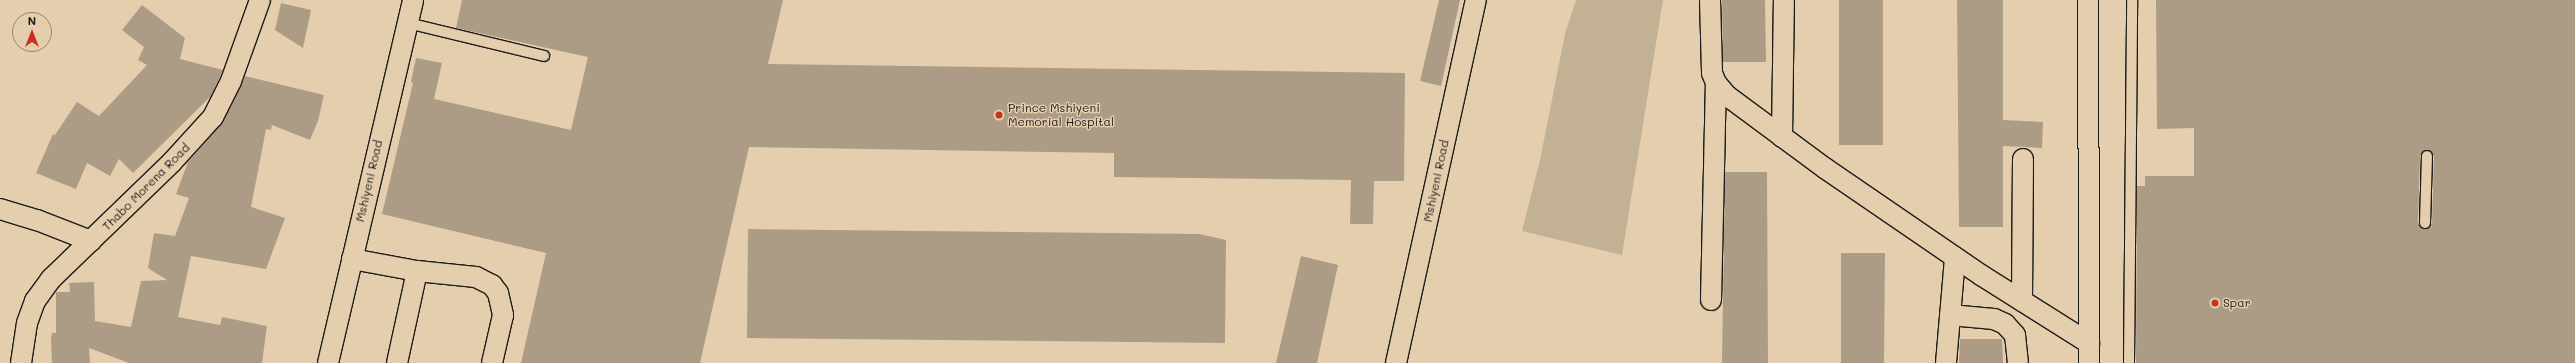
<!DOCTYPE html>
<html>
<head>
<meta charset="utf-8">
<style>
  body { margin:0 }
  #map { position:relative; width:2575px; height:363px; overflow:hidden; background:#e4ceae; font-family:Mali,sans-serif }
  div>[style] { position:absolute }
  .green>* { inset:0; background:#c3b196 }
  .building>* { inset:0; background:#ac9c86 }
  .roads { filter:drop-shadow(1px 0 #1c1c1c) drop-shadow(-1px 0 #1c1c1c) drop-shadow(0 1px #1c1c1c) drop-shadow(0 -1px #1c1c1c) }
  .lane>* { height:10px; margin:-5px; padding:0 5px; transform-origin:5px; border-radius:5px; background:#e4ceae }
  .street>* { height:20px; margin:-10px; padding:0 10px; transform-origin:10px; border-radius:10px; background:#e4ceae }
  .dots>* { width:11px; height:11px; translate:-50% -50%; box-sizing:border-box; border:2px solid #e4ceae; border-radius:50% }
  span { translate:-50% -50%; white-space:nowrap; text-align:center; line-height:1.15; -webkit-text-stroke:3px #e4ceae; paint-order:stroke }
  .poi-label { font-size:12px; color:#1c1c1c }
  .left { translate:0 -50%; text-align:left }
  .street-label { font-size:12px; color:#1c1c1c }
  .north { position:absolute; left:12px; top:12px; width:40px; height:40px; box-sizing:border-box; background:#e4ceae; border:1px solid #948774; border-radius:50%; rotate:0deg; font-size:11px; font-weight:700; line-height:16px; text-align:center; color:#1c1c1c }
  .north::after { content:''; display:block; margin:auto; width:14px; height:18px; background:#c8321e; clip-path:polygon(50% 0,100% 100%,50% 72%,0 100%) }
</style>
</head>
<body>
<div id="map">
  <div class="green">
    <i style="clip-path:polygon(1576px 0,1663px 0,1622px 255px,1522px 231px,1540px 160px,1565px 34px)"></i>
  </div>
  <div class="building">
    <i style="clip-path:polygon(462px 0,783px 0,768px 64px,1405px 73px,1404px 181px,1374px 181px,1373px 224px,1350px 224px,1351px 180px,1114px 177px,1114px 153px,749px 147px,700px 363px,521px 363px,546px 253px,382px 214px,413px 83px,411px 82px,416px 58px,442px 63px,434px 99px,571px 130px,588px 57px,456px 28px)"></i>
    <i style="clip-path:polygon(1439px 0,1460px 0,1441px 86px,1420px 81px)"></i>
    <i style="clip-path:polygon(1722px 0,1765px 0,1766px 62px,1723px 62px)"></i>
    <i style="clip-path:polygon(1839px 0,1883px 0,1883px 145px,1839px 145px)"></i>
    <i style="clip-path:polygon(1957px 0,2003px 0,2003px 120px,2043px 122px,2042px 148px,2003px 146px,2003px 227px,1959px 227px)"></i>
    <i style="clip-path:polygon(evenodd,2156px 0,2575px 0,2575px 363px,2136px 363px,2137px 186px,2145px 186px,2145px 176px,2194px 176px,2194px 128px,2157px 129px,2156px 0,2427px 150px,2434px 156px,2432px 223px,2425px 229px,2418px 223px,2420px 156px,2427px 150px)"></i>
    <i style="clip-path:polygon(281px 3px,311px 10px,303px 48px,275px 30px)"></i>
    <i style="clip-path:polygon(142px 5px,185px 38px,180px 59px,223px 70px,211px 96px,133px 173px,119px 159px,110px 176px,87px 163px,76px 189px,36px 173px,53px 134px,55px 135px,77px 102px,99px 116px,147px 65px,138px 60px,144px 47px,122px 30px)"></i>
    <i style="clip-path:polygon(245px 76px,324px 95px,318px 121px,310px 140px,272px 125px,271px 130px,266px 129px,251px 207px,285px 218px,266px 269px,191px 256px,178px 317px,220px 325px,222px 317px,267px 326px,262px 363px,129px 363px,89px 348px,90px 363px,52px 363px,51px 339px,52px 333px,56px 333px,56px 292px,70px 292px,69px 283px,94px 282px,95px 321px,131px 327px,141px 281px,167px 280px,148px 268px,154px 233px,175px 236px,189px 198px,176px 194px,188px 162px,223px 122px)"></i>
    <i style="clip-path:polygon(1725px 172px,1767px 172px,1768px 363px,1722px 363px)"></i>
    <i style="clip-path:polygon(748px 229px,1199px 234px,1226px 240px,1225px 343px,747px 338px)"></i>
    <i style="clip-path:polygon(1841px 253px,1885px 253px,1884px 363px,1841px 363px)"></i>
    <i style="clip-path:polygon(1301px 256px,1338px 265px,1317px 363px,1276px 363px)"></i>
    <i style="clip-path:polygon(1960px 339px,2002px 339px,2003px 363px,1959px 363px)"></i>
  </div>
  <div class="roads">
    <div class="lane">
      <i style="left:408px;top:23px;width:140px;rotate:13.6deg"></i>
      <i style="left:2425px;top:223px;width:67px;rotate:-88.3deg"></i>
      <i style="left:2129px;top:363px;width:363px;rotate:-89.5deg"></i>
    </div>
    <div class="street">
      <i style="left:1710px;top:0;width:73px;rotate:88.4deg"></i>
      <i style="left:1712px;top:73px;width:11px;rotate:68deg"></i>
      <i style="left:1716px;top:83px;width:16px;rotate:50deg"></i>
      <i style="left:1726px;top:95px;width:124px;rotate:36.5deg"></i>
      <i style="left:1826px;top:169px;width:188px;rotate:34.4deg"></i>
      <i style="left:1981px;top:275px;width:128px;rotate:32.2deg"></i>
      <i style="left:2088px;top:0;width:363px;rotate:89.8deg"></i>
      <i style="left:1782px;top:137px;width:137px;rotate:-89.2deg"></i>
      <i style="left:0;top:209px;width:39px;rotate:17deg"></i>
      <i style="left:37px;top:220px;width:58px;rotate:21.3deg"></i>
      <i style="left:352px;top:259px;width:66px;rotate:10.5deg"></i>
      <i style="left:1711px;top:300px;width:217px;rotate:-88.7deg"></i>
      <i style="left:2022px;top:301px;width:142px;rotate:-89.6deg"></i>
      <i style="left:1950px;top:315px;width:44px;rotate:5.2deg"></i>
      <i style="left:1994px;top:319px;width:12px;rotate:24deg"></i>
      <i style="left:2005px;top:324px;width:15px;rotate:48deg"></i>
      <i style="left:2015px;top:335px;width:28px;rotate:84deg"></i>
      <i style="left:21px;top:363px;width:40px;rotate:-81.5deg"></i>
      <i style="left:27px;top:323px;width:23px;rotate:-70deg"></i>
      <i style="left:35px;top:301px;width:27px;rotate:-54deg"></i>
      <i style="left:51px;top:279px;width:168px;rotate:-44deg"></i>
      <i style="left:172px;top:162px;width:61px;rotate:-47.7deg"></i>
      <i style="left:213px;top:117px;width:40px;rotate:-63.4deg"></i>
      <i style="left:231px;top:81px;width:86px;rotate:-70.3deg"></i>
      <i style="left:328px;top:363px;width:373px;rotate:-76.8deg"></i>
      <i style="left:397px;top:363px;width:94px;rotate:-77.7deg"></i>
      <i style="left:417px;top:271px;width:59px;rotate:5.8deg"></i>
      <i style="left:476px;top:277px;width:18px;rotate:27deg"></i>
      <i style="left:492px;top:285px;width:10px;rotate:53deg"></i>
      <i style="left:498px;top:293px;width:23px;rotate:77deg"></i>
      <i style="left:503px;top:315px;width:49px;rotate:102.9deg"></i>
      <i style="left:1396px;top:363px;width:372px;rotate:-77.6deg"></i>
      <i style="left:1946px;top:363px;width:106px;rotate:-85.1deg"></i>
    </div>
  </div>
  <div class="dots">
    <i style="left:999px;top:115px;background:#c8321e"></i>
    <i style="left:2215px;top:303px;background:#c8321e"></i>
  </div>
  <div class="poi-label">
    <span class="left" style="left:1008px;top:115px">Prince Mshiyeni<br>Memorial Hospital</span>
    <span class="left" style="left:2223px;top:303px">Spar</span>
  </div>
  <div class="street-label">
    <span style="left:369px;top:181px;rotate:-77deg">Mshiyeni Road</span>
    <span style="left:1436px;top:181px;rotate:-78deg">Mshiyeni Road</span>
    <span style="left:146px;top:187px;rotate:-45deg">Thabo Morena Road</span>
  </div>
  <div class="north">N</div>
</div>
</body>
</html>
